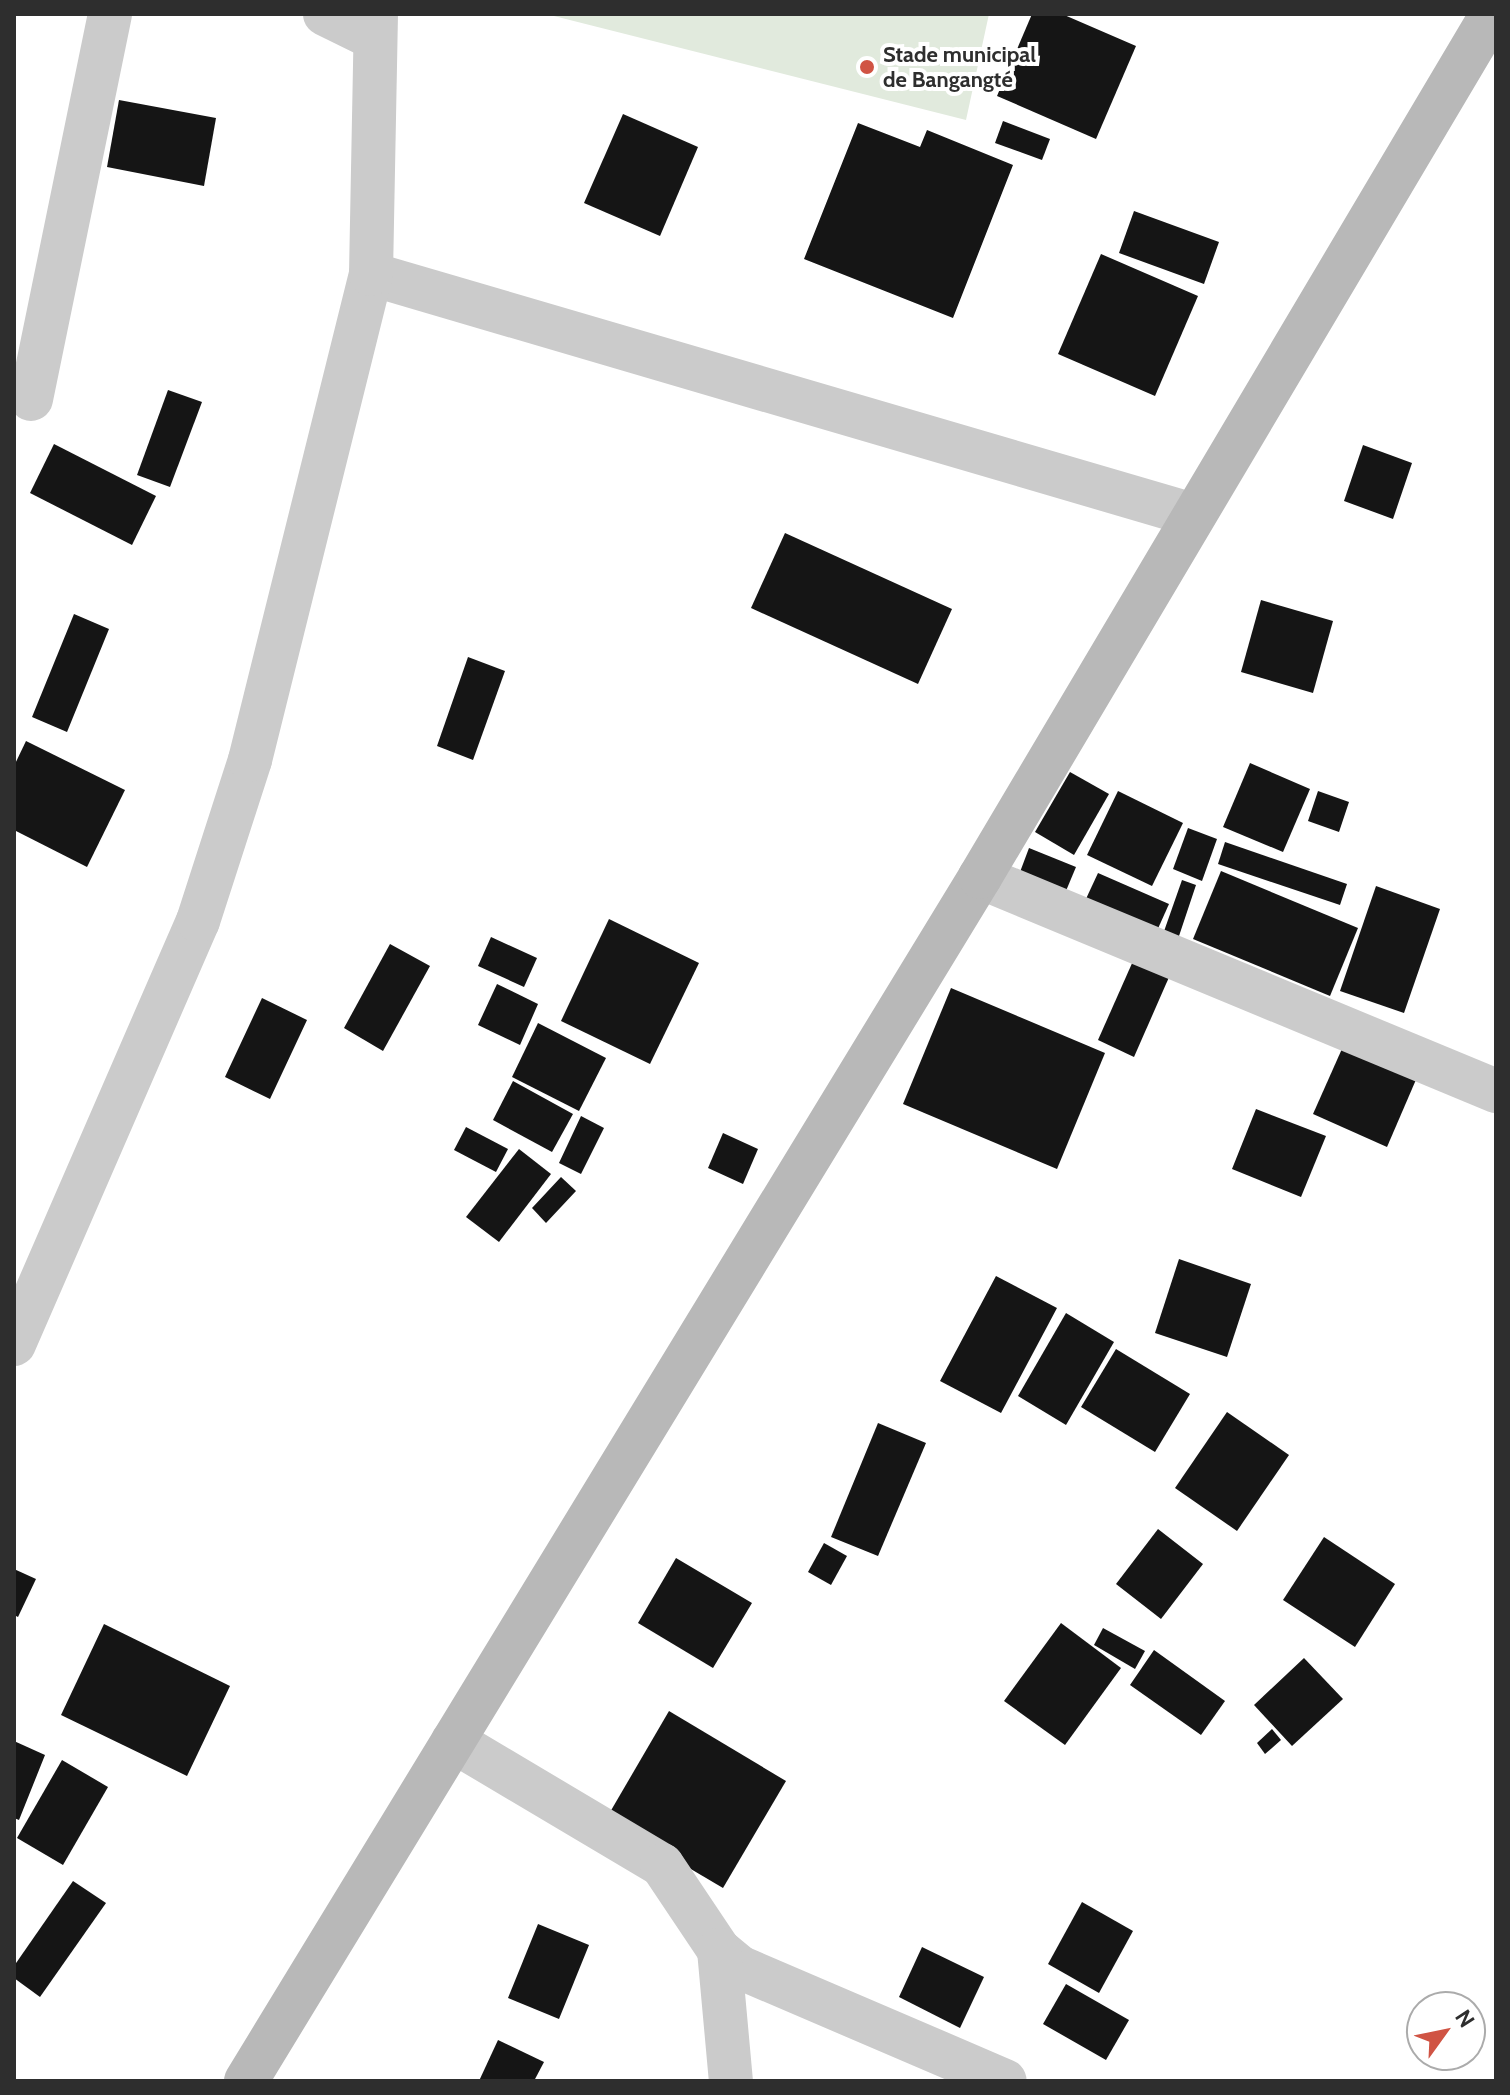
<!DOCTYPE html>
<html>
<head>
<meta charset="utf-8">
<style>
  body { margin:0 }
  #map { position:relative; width:1510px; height:2095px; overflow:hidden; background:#fff; font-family:Cabin,sans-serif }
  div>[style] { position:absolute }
  .green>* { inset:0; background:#e1eadd }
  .building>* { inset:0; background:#151515 }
  .street>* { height:44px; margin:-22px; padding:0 22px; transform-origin:22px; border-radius:22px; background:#cbcbcb }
  .secondary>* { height:44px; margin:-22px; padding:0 22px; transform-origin:22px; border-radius:22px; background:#b8b8b8 }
  .dots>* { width:22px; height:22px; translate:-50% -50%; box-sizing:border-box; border:4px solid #fff; border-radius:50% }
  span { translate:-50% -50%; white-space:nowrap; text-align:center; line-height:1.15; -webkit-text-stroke:8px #fff; paint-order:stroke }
  .poi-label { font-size:22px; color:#2e2e2e; font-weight:700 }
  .left { translate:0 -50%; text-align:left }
  .frame { position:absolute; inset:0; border:16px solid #2e2e2e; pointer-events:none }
  .north { position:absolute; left:1406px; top:1991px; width:80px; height:80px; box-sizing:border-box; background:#fff; border:2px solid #ababab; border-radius:50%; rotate:57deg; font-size:22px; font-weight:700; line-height:32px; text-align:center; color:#2e2e2e }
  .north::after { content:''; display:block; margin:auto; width:28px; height:36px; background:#d05444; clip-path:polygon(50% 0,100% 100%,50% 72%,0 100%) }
</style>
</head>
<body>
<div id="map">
  <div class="green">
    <i style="clip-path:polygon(546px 14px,989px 14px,966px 120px)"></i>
  </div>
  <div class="building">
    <i style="clip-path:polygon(1032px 14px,1062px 14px,1136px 46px,1096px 139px,997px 96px)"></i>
    <i style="clip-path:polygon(119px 100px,216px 118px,204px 186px,107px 167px)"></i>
    <i style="clip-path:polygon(623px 114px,698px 147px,660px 236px,584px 203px)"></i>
    <i style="clip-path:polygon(1003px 121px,1050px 139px,1042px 160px,995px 143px)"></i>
    <i style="clip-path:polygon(858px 123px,920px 147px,927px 130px,1013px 165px,953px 318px,804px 259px)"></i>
    <i style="clip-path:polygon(1134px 211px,1219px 242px,1204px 284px,1119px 253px)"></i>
    <i style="clip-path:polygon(1101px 254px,1198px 296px,1155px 396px,1058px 354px)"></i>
    <i style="clip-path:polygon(168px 390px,202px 402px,170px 487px,137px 475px)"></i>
    <i style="clip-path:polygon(54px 444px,156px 496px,132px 545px,30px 493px)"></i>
    <i style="clip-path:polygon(1363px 445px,1412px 463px,1393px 519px,1344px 501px)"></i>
    <i style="clip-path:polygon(785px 533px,952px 609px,918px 684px,751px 608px)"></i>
    <i style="clip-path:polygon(1261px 600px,1333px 621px,1313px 693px,1241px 672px)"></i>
    <i style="clip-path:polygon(74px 614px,109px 629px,67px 732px,32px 717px)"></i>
    <i style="clip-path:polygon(468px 657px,505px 671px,473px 760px,437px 746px)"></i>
    <i style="clip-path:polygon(26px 741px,125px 790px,87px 867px,14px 830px,14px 766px)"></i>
    <i style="clip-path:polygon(1250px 763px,1310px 789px,1283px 852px,1223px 827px)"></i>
    <i style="clip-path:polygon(1070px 772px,1109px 794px,1074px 855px,1035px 832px)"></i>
    <i style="clip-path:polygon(1118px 791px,1183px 823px,1152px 886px,1087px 855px)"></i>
    <i style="clip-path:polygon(1318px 791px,1349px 802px,1339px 832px,1308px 821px)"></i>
    <i style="clip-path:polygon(1188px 828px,1217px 839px,1202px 881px,1173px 869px)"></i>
    <i style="clip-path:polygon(1225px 842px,1347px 884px,1340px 905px,1218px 864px)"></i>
    <i style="clip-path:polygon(1029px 848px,1076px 867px,1063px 898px,1017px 880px)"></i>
    <i style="clip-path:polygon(1221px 871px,1358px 928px,1330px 996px,1193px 939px)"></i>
    <i style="clip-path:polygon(1098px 873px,1169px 904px,1156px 933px,1085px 901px)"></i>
    <i style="clip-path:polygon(1182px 880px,1196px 885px,1177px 942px,1162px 937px)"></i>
    <i style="clip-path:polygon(1376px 886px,1440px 909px,1404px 1013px,1340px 991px)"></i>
    <i style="clip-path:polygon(609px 919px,699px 963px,650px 1064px,561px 1021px)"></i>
    <i style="clip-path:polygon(491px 937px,537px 958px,524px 987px,478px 966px)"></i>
    <i style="clip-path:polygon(1141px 943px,1177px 959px,1134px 1057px,1098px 1040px)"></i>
    <i style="clip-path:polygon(390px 944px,430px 966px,383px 1051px,344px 1028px)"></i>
    <i style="clip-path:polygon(497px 984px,538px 1004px,520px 1045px,478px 1025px)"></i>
    <i style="clip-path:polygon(951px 988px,1105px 1053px,1057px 1169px,903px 1104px)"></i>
    <i style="clip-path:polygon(262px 998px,307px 1020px,270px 1099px,225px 1077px)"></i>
    <i style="clip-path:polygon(538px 1023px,606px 1058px,579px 1111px,512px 1077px)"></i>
    <i style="clip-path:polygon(1345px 1042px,1418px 1075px,1387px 1147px,1313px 1114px)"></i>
    <i style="clip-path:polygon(513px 1081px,573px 1114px,552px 1152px,493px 1120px)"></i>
    <i style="clip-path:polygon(1256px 1109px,1326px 1136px,1301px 1197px,1232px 1169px)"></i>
    <i style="clip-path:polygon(581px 1116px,604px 1128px,581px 1174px,559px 1163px)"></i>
    <i style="clip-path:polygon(466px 1127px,508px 1149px,496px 1172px,454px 1150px)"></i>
    <i style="clip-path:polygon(723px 1133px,758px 1149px,743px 1184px,708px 1168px)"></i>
    <i style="clip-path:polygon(519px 1149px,551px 1174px,499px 1242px,466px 1217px)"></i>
    <i style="clip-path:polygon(561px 1177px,576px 1191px,546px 1223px,532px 1208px)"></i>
    <i style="clip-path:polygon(1179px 1259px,1251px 1284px,1227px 1357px,1155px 1333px)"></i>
    <i style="clip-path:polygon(996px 1276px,1057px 1308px,1001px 1413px,940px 1381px)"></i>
    <i style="clip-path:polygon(1066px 1313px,1114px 1342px,1066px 1425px,1018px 1396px)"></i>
    <i style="clip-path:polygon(1116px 1349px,1190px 1394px,1155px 1452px,1081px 1407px)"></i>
    <i style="clip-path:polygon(1227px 1412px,1289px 1455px,1237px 1531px,1175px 1488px)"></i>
    <i style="clip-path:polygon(878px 1423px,926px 1443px,878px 1556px,831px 1537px)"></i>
    <i style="clip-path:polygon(1158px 1529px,1203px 1564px,1161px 1619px,1116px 1584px)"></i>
    <i style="clip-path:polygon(1324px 1537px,1395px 1584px,1355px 1647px,1283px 1600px)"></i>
    <i style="clip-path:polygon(824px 1543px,847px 1556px,831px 1585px,808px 1572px)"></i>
    <i style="clip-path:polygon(676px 1558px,752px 1603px,713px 1668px,638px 1623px)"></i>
    <i style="clip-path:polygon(14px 1569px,36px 1579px,18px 1617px,14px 1615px)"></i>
    <i style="clip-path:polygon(1061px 1623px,1121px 1668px,1065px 1745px,1004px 1701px)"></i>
    <i style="clip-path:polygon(104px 1624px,230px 1686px,187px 1776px,61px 1715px)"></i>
    <i style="clip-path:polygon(1103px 1628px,1145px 1651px,1135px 1669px,1094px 1645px)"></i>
    <i style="clip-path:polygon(1154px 1650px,1225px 1701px,1201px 1735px,1130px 1685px)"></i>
    <i style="clip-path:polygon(1304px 1658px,1343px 1699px,1292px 1746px,1254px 1705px)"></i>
    <i style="clip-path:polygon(669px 1711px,786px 1781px,723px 1888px,606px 1819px)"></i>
    <i style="clip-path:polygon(1272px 1729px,1281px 1740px,1265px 1754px,1257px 1743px)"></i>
    <i style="clip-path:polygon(14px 1741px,45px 1755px,19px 1820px,14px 1818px)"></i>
    <i style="clip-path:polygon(62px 1760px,108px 1787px,63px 1865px,17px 1838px)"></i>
    <i style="clip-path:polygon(73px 1881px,106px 1903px,40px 1997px,14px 1978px,14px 1966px)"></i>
    <i style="clip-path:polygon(1082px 1902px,1133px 1931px,1099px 1993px,1048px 1964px)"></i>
    <i style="clip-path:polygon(538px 1924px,589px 1945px,559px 2019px,508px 1998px)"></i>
    <i style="clip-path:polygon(922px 1947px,984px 1977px,960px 2028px,899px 1997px)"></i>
    <i style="clip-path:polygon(1066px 1984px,1129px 2020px,1106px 2060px,1043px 2024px)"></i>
    <i style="clip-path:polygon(498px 2040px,544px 2062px,534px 2081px,479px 2081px)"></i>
  </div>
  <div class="street">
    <i style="left:325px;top:14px;width:55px;rotate:26.1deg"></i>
    <i style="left:371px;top:274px;width:857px;rotate:16.34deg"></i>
    <i style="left:31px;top:399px;width:393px;rotate:-78.4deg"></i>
    <i style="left:980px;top:877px;width:559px;rotate:22.53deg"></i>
    <i style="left:14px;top:1344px;width:461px;rotate:-66.5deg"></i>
    <i style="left:198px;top:921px;width:169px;rotate:-72.1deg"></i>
    <i style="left:250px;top:760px;width:501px;rotate:-76.02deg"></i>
    <i style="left:371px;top:274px;width:260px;rotate:-88.9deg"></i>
    <i style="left:453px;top:1741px;width:243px;rotate:30.7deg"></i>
    <i style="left:662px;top:1865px;width:102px;rotate:56.2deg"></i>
    <i style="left:719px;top:1950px;width:26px;rotate:40deg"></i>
    <i style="left:739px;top:1967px;width:289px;rotate:23.2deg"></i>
    <i style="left:719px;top:1950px;width:132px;rotate:84.8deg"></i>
  </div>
  <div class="secondary">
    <i style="left:246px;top:2081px;width:1410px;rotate:-58.63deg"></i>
    <i style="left:980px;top:877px;width:1003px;rotate:-59.32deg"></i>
  </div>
  <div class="dots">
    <i style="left:867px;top:67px;background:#d05444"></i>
  </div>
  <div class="poi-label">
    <span class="left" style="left:883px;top:67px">Stade municipal<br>de Bangangté</span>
  </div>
  <div class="frame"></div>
  <div class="north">N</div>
</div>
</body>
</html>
